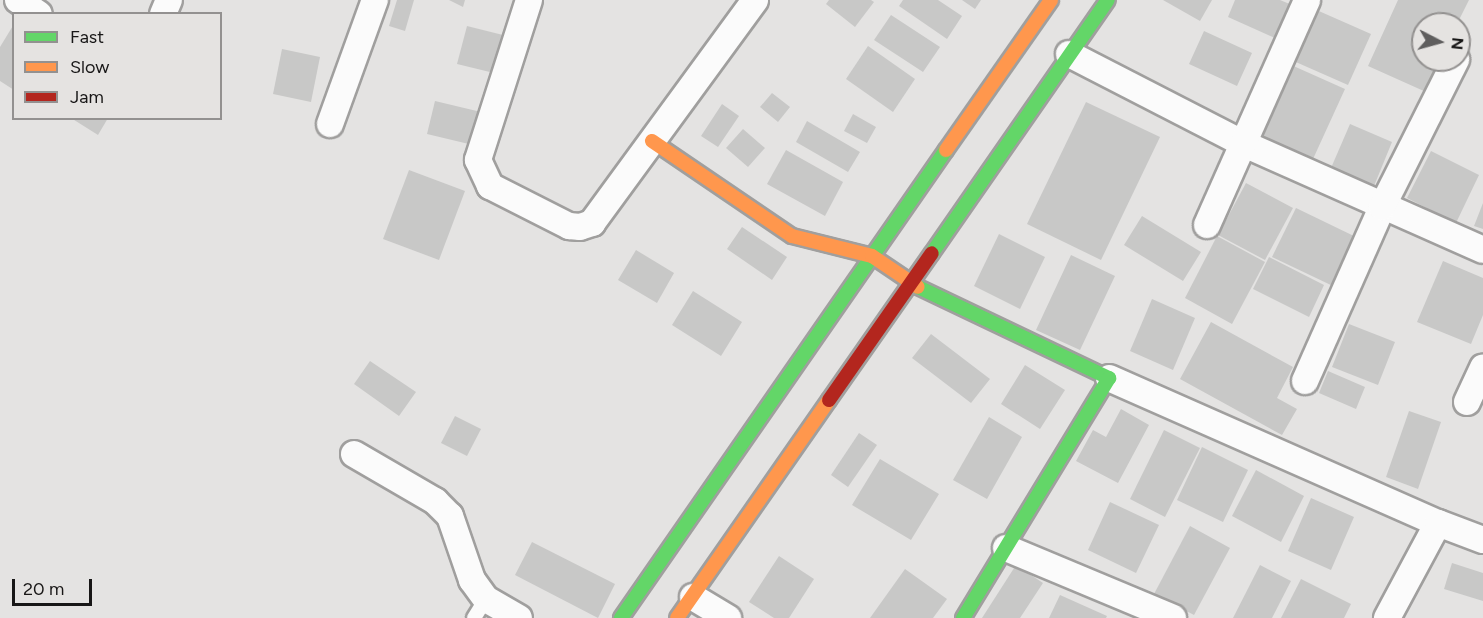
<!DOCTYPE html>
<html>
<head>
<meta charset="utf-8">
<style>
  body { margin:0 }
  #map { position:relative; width:1483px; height:618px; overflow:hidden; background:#e4e3e2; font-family:Figtree,sans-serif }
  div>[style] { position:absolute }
  .building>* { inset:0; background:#c8c8c7 }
  .roads { filter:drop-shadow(2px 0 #a09f9e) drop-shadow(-2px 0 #a09f9e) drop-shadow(0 2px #a09f9e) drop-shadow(0 -2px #a09f9e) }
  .lane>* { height:14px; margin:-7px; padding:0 7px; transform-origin:7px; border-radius:7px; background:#fbfbfb }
  .street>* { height:26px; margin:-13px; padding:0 13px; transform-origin:13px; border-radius:13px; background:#fbfbfb }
  .fast>* { height:14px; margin:-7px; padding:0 7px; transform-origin:7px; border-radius:7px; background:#63d668 }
  .slow>* { height:14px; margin:-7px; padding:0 7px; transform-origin:7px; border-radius:7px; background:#ff974d }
  .jam>* { height:14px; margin:-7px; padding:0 7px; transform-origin:7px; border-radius:7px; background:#b3261e }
  span { translate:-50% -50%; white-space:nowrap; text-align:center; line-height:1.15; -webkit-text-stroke:6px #e5e3e1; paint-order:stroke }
  .legend { position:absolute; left:12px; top:12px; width:210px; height:108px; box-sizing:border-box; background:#e5e3e1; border:2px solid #939190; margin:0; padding:8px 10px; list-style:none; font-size:18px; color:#181717 }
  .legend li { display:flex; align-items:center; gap:12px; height:30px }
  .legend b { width:30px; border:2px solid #939190 }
  .north { position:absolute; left:1411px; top:12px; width:60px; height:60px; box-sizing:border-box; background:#e5e3e1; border:2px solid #939190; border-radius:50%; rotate:96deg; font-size:16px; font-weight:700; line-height:24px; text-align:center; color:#181717 }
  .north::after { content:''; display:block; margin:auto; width:21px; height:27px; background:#5f5e5e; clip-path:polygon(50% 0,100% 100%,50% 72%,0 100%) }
  .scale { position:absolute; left:12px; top:579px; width:80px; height:27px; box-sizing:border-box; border:3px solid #181717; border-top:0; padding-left:8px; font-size:18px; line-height:21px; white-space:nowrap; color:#181717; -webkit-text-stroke:4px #e5e3e1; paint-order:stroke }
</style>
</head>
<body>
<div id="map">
  <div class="building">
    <i style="clip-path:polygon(397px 0,414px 0,405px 31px,389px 26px)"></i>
    <i style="clip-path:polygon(449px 0,465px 0,463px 7px)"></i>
    <i style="clip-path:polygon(829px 0,871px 0,874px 2px,855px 27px,826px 4px)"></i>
    <i style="clip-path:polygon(903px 0,938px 0,962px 16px,947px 39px,899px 6px)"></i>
    <i style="clip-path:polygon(962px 0,981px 0,975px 9px)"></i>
    <i style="clip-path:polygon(1163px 0,1212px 0,1200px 21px)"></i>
    <i style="clip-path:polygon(1235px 0,1280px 0,1292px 5px,1277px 39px,1228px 17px)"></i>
    <i style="clip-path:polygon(1398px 0,1469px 0,1457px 24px,1423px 24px,1423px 60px,1441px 60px,1426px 92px,1368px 66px)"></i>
    <i style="clip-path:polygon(1312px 8px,1371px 34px,1348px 85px,1289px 59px)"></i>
    <i style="clip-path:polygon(891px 15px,940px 47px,923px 72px,874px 40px)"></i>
    <i style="clip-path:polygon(14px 24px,14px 90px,0 81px,0 47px)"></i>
    <i style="clip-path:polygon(467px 26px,503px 35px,494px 73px,457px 64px)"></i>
    <i style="clip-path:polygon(1204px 31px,1252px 53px,1237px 86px,1189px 64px)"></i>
    <i style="clip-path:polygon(868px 46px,915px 79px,893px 112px,846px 79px)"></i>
    <i style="clip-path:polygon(282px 49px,320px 57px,311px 102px,273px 94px)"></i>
    <i style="clip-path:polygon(1289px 64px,1345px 89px,1313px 159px,1257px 134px)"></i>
    <i style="clip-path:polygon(772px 93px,790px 107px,778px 122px,760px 107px)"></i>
    <i style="clip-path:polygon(435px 101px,481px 112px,473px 145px,427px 134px)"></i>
    <i style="clip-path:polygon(1086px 102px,1160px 137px,1101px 260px,1027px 224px)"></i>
    <i style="clip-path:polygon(722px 104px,739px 116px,718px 147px,701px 136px)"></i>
    <i style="clip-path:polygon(853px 114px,876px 127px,867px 143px,844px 131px)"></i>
    <i style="clip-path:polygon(71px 118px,108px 118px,98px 135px)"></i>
    <i style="clip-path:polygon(807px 121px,860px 152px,848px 172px,796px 142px)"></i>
    <i style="clip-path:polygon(1350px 124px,1392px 142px,1374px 186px,1331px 168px)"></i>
    <i style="clip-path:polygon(743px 129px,765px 148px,748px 167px,726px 148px)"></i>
    <i style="clip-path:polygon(786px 150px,843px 182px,825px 216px,767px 184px)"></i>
    <i style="clip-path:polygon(1431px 151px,1479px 175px,1456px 223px,1407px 198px)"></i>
    <i style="clip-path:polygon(409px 170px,465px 191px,439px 260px,383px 239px)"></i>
    <i style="clip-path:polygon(1246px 183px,1293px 208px,1265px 260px,1218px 235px)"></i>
    <i style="clip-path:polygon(1483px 203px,1483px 229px,1474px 226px)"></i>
    <i style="clip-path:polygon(1296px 208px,1358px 238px,1335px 287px,1272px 257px)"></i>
    <i style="clip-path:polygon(1142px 216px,1201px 252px,1183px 281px,1124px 245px)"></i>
    <i style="clip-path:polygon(742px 227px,787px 257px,772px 280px,727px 249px)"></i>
    <i style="clip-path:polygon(999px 234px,1045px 257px,1020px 309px,974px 286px)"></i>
    <i style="clip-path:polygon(1217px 236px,1265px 262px,1232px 324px,1185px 298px)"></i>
    <i style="clip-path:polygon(636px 250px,674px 273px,657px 303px,618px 280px)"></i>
    <i style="clip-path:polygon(1071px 255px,1115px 276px,1080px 350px,1036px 330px)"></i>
    <i style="clip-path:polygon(1269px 257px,1324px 285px,1309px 317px,1253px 289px)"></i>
    <i style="clip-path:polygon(1443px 261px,1483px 278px,1483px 315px,1471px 344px,1417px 322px)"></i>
    <i style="clip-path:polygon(693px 291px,742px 322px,721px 356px,672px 325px)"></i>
    <i style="clip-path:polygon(1152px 299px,1195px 318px,1173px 370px,1130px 351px)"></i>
    <i style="clip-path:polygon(1211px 322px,1293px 367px,1277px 398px,1297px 409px,1282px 435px,1180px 379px)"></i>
    <i style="clip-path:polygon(1349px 324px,1395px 342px,1378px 385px,1332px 367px)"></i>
    <i style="clip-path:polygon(931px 334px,990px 379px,971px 403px,912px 358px)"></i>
    <i style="clip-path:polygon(370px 361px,416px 392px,399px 416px,354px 384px)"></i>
    <i style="clip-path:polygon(1025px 365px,1065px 390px,1040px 429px,1001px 404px)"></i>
    <i style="clip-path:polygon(1328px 371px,1365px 387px,1356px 409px,1319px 393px)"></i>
    <i style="clip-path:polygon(1121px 409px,1149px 425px,1118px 483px,1076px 461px,1093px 430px,1106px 437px)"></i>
    <i style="clip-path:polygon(1409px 411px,1441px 422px,1418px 489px,1386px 477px)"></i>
    <i style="clip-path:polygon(455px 416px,481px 429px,467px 456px,441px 443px)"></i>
    <i style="clip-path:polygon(989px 417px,1022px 437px,987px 499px,953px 480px)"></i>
    <i style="clip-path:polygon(1164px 430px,1200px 448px,1165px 517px,1130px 499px)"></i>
    <i style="clip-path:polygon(859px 433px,877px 445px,848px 487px,831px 475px)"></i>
    <i style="clip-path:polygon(1202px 447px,1248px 470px,1223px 522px,1177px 500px)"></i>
    <i style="clip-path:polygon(880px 459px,939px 494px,911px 540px,852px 505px)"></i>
    <i style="clip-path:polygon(1256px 470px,1304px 496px,1281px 542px,1232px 516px)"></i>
    <i style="clip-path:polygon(1311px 498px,1354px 517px,1331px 570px,1288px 551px)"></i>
    <i style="clip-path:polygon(1110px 502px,1159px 525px,1136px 573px,1088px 550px)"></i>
    <i style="clip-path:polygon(1190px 526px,1230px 548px,1194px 615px,1154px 594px)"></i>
    <i style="clip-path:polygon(532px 542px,615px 584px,598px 618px,515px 575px)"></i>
    <i style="clip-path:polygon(779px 556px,814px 579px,789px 618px,774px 618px,749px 602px)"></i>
    <i style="clip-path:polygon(1452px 563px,1483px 573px,1483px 601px,1444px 589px)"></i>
    <i style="clip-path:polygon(1016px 565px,1043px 583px,1020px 618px,982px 618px)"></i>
    <i style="clip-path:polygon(1260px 565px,1291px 581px,1272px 618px,1233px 618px)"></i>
    <i style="clip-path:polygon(905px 569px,947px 599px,933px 618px,870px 618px)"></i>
    <i style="clip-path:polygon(1301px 579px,1351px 604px,1344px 618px,1281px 618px)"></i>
    <i style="clip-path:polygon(1060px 595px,1107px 616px,1106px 618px,1049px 618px)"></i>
  </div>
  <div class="roads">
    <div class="lane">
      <i style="left:474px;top:618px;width:22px;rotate:-58deg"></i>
    </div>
    <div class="street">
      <i style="left:18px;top:0;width:25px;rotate:34deg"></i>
      <i style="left:529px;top:0;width:168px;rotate:107.7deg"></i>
      <i style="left:478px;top:160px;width:29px;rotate:65deg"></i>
      <i style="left:490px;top:186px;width:89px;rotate:26.9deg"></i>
      <i style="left:569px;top:226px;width:11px;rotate:5deg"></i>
      <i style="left:580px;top:227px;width:13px;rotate:-18deg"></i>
      <i style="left:592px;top:223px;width:276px;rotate:-53.8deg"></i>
      <i style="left:163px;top:14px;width:15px;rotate:-67deg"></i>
      <i style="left:1069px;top:54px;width:197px;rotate:27.2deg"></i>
      <i style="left:1244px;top:144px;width:261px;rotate:23.9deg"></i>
      <i style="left:330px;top:124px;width:132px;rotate:-70.1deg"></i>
      <i style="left:1207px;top:225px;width:246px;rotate:-66deg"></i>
      <i style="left:1109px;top:378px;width:360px;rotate:23.8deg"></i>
      <i style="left:1438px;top:523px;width:108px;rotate:118.2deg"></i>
      <i style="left:1305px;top:381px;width:190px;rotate:-66.1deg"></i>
      <i style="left:1382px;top:207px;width:165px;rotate:-63.3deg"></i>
      <i style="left:1467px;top:402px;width:38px;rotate:-65deg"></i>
      <i style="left:354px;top:454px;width:94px;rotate:30.1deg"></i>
      <i style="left:435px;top:501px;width:21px;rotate:45deg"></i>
      <i style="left:450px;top:516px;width:68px;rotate:71deg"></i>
      <i style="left:472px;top:580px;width:24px;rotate:54deg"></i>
      <i style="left:486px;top:599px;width:38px;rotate:30deg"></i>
      <i style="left:1438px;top:523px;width:48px;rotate:20.7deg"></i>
      <i style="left:1006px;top:548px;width:181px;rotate:22.7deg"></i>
      <i style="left:693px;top:597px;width:41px;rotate:31deg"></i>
    </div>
    <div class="fast">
      <i style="left:932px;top:253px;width:308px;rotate:-55.2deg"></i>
      <i style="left:918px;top:287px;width:212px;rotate:25.5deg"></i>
      <i style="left:1109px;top:378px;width:281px;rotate:121.3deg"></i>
      <i style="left:621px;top:618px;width:570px;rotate:-55.22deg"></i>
    </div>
    <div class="slow">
      <i style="left:652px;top:141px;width:169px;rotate:34.2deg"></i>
      <i style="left:792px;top:236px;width:82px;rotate:14deg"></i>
      <i style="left:872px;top:256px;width:55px;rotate:34deg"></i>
      <i style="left:946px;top:150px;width:183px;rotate:-55deg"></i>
      <i style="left:677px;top:618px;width:266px;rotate:-55.1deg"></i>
    </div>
    <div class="jam">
      <i style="left:829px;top:400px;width:179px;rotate:-55deg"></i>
    </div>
  </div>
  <ul class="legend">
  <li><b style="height:8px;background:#63d668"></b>Fast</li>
  <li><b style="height:8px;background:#ff974d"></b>Slow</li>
  <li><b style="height:8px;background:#b3261e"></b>Jam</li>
  </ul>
  <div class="north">N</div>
  <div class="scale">20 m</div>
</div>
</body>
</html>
